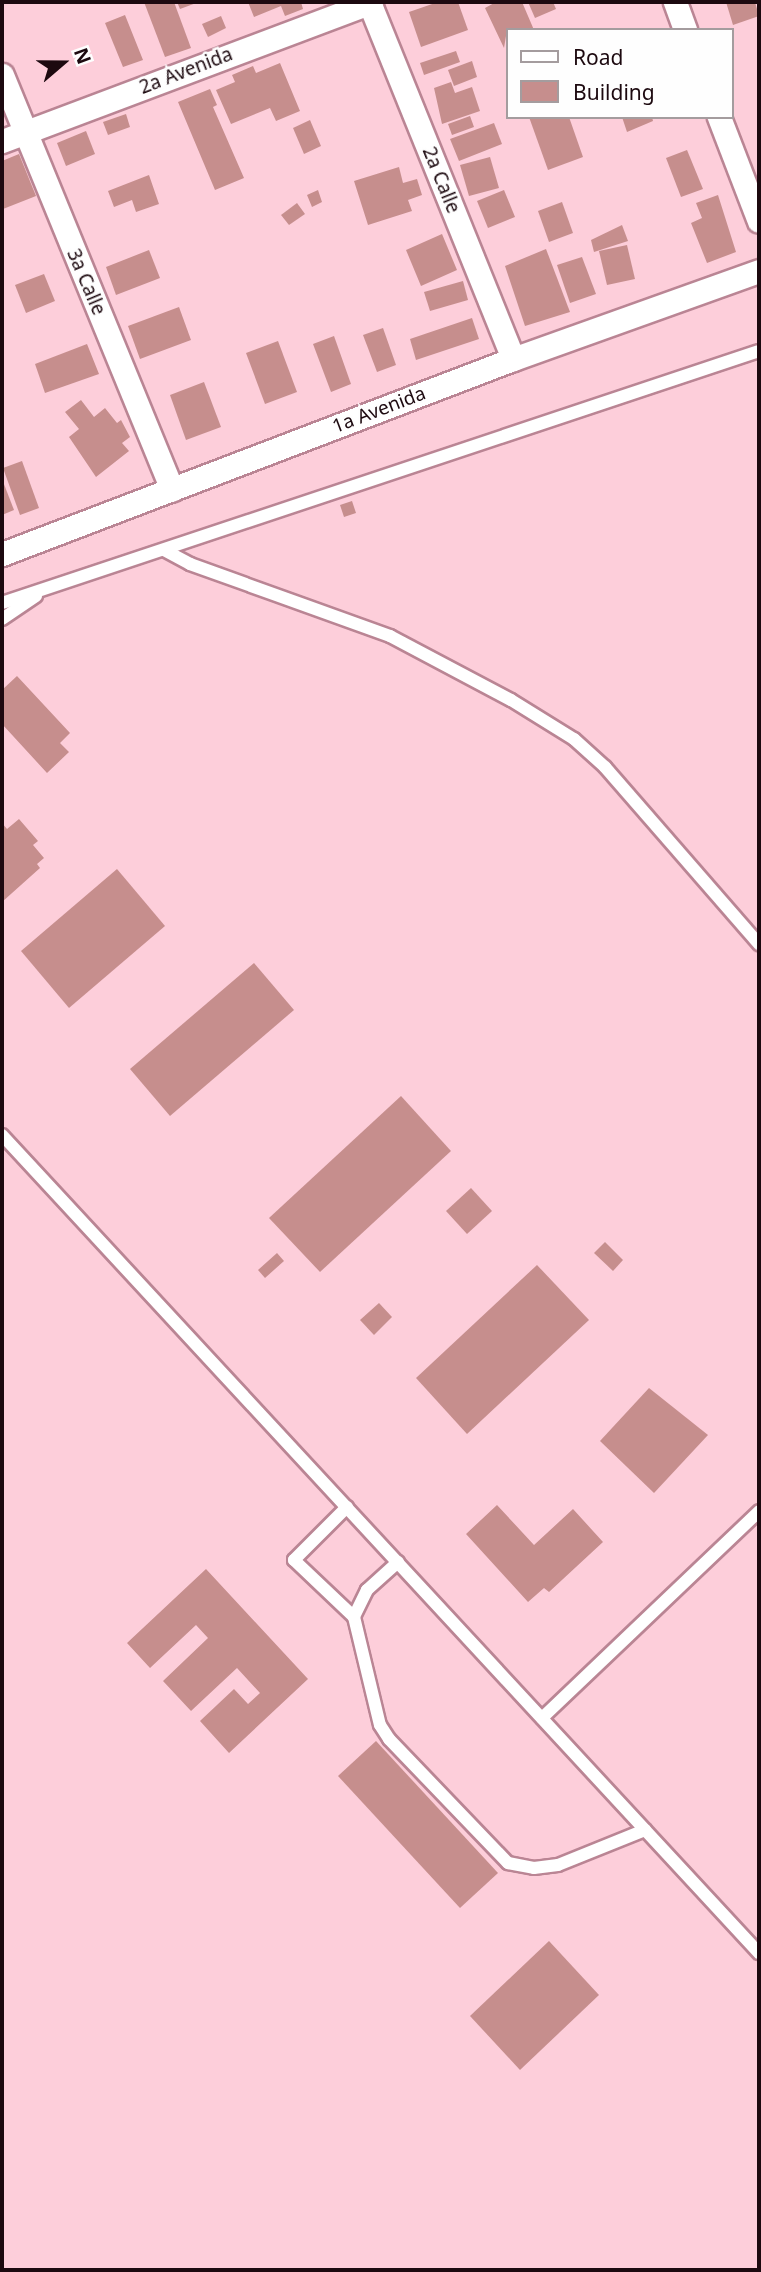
<!DOCTYPE html>
<html>
<head>
<meta charset="utf-8">
<style>
  body { margin:0 }
  #map { position:relative; width:761px; height:2272px; overflow:hidden; background:#fdceda; font-family:"Noto Sans",sans-serif }
  div>[style] { position:absolute }
  .building>* { inset:0; background:#c68e8d }
  .roads { filter:drop-shadow(2px 0 #ba8594) drop-shadow(-2px 0 #ba8594) drop-shadow(0 2px #ba8594) drop-shadow(0 -2px #ba8594) }
  .lane>* { height:12px; margin:-6px; padding:0 6px; transform-origin:6px; border-radius:6px; background:#fff }
  .street>* { height:23px; margin:-11.5px; padding:0 11.5px; transform-origin:11.5px; border-radius:11.5px; background:#fff }
  span { translate:-50% -50%; white-space:nowrap; text-align:center; line-height:1.15; -webkit-text-stroke:5px #fefefe; paint-order:stroke }
  .street-label { font-size:19px; color:#1c090f }
  .frame { position:absolute; inset:0; border:4px solid #1c090f; pointer-events:none }
  .legend { position:absolute; left:506px; top:28px; width:228px; height:91px; box-sizing:border-box; background:#fefefe; border:2px solid #a49c9e; margin:0; padding:9px 12px; list-style:none; font-size:21px; color:#1c090f }
  .legend li { display:flex; align-items:center; gap:14px; height:35px }
  .legend b { width:35px; border:2px solid #a49c9e }
  .north { position:absolute; left:28px; top:28px; width:70px; height:70px; -webkit-text-stroke:5px #fefefe; paint-order:stroke; rotate:70deg; font-size:19px; font-weight:700; line-height:28px; text-align:center; color:#1c090f }
  .north::after { content:''; display:block; margin:auto; width:24px; height:32px; background:#1c090f; clip-path:polygon(50% 0,100% 100%,50% 72%,0 100%) }
</style>
</head>
<body>
<div id="map">
  <div class="building">
    <i style="clip-path:polygon(144px 2px,174px 2px,191px 48px,165px 57px)"></i>
    <i style="clip-path:polygon(177px 2px,199px 2px,180px 9px)"></i>
    <i style="clip-path:polygon(248px 2px,301px 2px,303px 9px,285px 16px,281px 6px,254px 17px)"></i>
    <i style="clip-path:polygon(438px 2px,458px 2px,468px 30px,421px 47px,409px 12px)"></i>
    <i style="clip-path:polygon(496px 2px,522px 2px,534px 30px,507px 30px,504px 48px,485px 8px)"></i>
    <i style="clip-path:polygon(528px 2px,553px 2px,556px 9px,535px 18px)"></i>
    <i style="clip-path:polygon(726px 2px,755px 2px,759px 16px,733px 25px)"></i>
    <i style="clip-path:polygon(125px 15px,143px 60px,123px 67px,105px 23px)"></i>
    <i style="clip-path:polygon(221px 16px,226px 28px,208px 37px,202px 24px)"></i>
    <i style="clip-path:polygon(456px 51px,460px 62px,424px 75px,420px 63px)"></i>
    <i style="clip-path:polygon(472px 61px,477px 77px,454px 86px,448px 70px)"></i>
    <i style="clip-path:polygon(280px 63px,300px 111px,276px 121px,270px 108px,231px 124px,216px 90px,235px 82px,232px 75px,253px 66px,256px 73px)"></i>
    <i style="clip-path:polygon(451px 82px,455px 93px,472px 87px,480px 111px,442px 124px,434px 88px)"></i>
    <i style="clip-path:polygon(210px 89px,217px 105px,213px 107px,244px 178px,215px 190px,178px 102px)"></i>
    <i style="clip-path:polygon(126px 114px,130px 127px,108px 135px,103px 122px)"></i>
    <i style="clip-path:polygon(470px 116px,474px 127px,452px 135px,448px 124px)"></i>
    <i style="clip-path:polygon(529px 117px,569px 117px,583px 157px,548px 170px)"></i>
    <i style="clip-path:polygon(622px 117px,652px 117px,653px 121px,627px 132px)"></i>
    <i style="clip-path:polygon(310px 120px,321px 146px,304px 154px,293px 128px)"></i>
    <i style="clip-path:polygon(494px 123px,502px 144px,459px 161px,450px 139px)"></i>
    <i style="clip-path:polygon(86px 131px,95px 154px,66px 166px,57px 143px)"></i>
    <i style="clip-path:polygon(687px 150px,703px 189px,681px 197px,666px 158px)"></i>
    <i style="clip-path:polygon(19px 154px,36px 196px,3px 209px,2px 161px)"></i>
    <i style="clip-path:polygon(490px 157px,499px 188px,469px 196px,460px 165px)"></i>
    <i style="clip-path:polygon(399px 167px,403px 183px,417px 179px,422px 195px,408px 200px,412px 211px,368px 225px,354px 181px)"></i>
    <i style="clip-path:polygon(149px 175px,159px 204px,136px 212px,132px 200px,114px 207px,108px 191px)"></i>
    <i style="clip-path:polygon(318px 190px,322px 202px,312px 207px,307px 195px)"></i>
    <i style="clip-path:polygon(504px 190px,515px 217px,488px 228px,477px 201px)"></i>
    <i style="clip-path:polygon(718px 195px,736px 252px,707px 263px,691px 223px,702px 218px,696px 203px)"></i>
    <i style="clip-path:polygon(562px 202px,573px 233px,549px 242px,538px 211px)"></i>
    <i style="clip-path:polygon(297px 203px,305px 214px,289px 225px,281px 215px)"></i>
    <i style="clip-path:polygon(622px 225px,628px 241px,594px 252px,591px 240px)"></i>
    <i style="clip-path:polygon(442px 234px,457px 270px,421px 286px,406px 250px)"></i>
    <i style="clip-path:polygon(627px 245px,635px 279px,607px 285px,599px 251px)"></i>
    <i style="clip-path:polygon(546px 249px,570px 312px,525px 326px,505px 266px)"></i>
    <i style="clip-path:polygon(149px 250px,160px 278px,116px 295px,106px 267px)"></i>
    <i style="clip-path:polygon(582px 257px,596px 294px,570px 303px,557px 265px)"></i>
    <i style="clip-path:polygon(44px 274px,55px 301px,26px 313px,15px 285px)"></i>
    <i style="clip-path:polygon(463px 281px,468px 300px,430px 311px,424px 292px)"></i>
    <i style="clip-path:polygon(179px 307px,191px 340px,140px 359px,128px 326px)"></i>
    <i style="clip-path:polygon(472px 318px,479px 339px,416px 360px,410px 339px)"></i>
    <i style="clip-path:polygon(383px 328px,396px 365px,377px 372px,363px 335px)"></i>
    <i style="clip-path:polygon(334px 336px,351px 384px,331px 392px,313px 344px)"></i>
    <i style="clip-path:polygon(278px 341px,297px 392px,265px 404px,246px 353px)"></i>
    <i style="clip-path:polygon(87px 344px,99px 374px,45px 393px,35px 364px)"></i>
    <i style="clip-path:polygon(204px 382px,221px 427px,186px 440px,170px 395px)"></i>
    <i style="clip-path:polygon(81px 400px,94px 417px,105px 408px,117px 423px,121px 420px,130px 437px,122px 443px,129px 451px,96px 477px,69px 437px,79px 429px,65px 412px)"></i>
    <i style="clip-path:polygon(22px 461px,39px 508px,20px 515px,3px 468px)"></i>
    <i style="clip-path:polygon(2px 479px,14px 510px,2px 515px)"></i>
    <i style="clip-path:polygon(352px 501px,356px 513px,344px 517px,340px 505px)"></i>
    <i style="clip-path:polygon(17px 676px,70px 733px,60px 743px,69px 752px,47px 773px,2px 724px,2px 690px)"></i>
    <i style="clip-path:polygon(19px 819px,38px 841px,33px 845px,44px 858px,37px 864px,40px 868px,2px 902px,2px 823px,7px 829px)"></i>
    <i style="clip-path:polygon(117px 869px,165px 926px,69px 1008px,21px 951px)"></i>
    <i style="clip-path:polygon(254px 963px,294px 1010px,170px 1116px,130px 1069px)"></i>
    <i style="clip-path:polygon(401px 1096px,451px 1151px,320px 1272px,269px 1218px)"></i>
    <i style="clip-path:polygon(471px 1188px,492px 1211px,467px 1234px,446px 1211px)"></i>
    <i style="clip-path:polygon(605px 1242px,623px 1260px,613px 1271px,594px 1253px)"></i>
    <i style="clip-path:polygon(277px 1253px,284px 1261px,265px 1278px,258px 1270px)"></i>
    <i style="clip-path:polygon(537px 1265px,589px 1320px,467px 1434px,416px 1378px)"></i>
    <i style="clip-path:polygon(379px 1303px,392px 1317px,374px 1335px,360px 1320px)"></i>
    <i style="clip-path:polygon(649px 1388px,708px 1435px,654px 1493px,600px 1441px)"></i>
    <i style="clip-path:polygon(497px 1505px,534px 1545px,573px 1509px,603px 1542px,549px 1592px,544px 1588px,528px 1602px,466px 1534px)"></i>
    <i style="clip-path:polygon(206px 1569px,308px 1679px,229px 1753px,200px 1721px,234px 1689px,248px 1704px,260px 1693px,237px 1668px,191px 1711px,163px 1681px,208px 1638px,196px 1625px,150px 1668px,127px 1643px)"></i>
    <i style="clip-path:polygon(376px 1741px,498px 1873px,460px 1908px,338px 1776px)"></i>
    <i style="clip-path:polygon(549px 1941px,599px 1995px,520px 2070px,470px 2016px)"></i>
  </div>
  <div class="roads">
    <div class="lane">
      <i style="left:164px;top:550px;width:30px;rotate:28deg"></i>
      <i style="left:190px;top:564px;width:213px;rotate:19.8deg"></i>
      <i style="left:390px;top:636px;width:137px;rotate:27.9deg"></i>
      <i style="left:511px;top:700px;width:74px;rotate:31.8deg"></i>
      <i style="left:574px;top:739px;width:42px;rotate:42.1deg"></i>
      <i style="left:605px;top:767px;width:235px;rotate:49deg"></i>
      <i style="left:2px;top:603px;width:798px;rotate:-18.41deg"></i>
      <i style="left:2px;top:619px;width:41px;rotate:-34.1deg"></i>
      <i style="left:2px;top:1135px;width:1115px;rotate:47.22deg"></i>
      <i style="left:347px;top:1507px;width:75px;rotate:135deg"></i>
      <i style="left:294px;top:1560px;width:83px;rotate:43.5deg"></i>
      <i style="left:398px;top:1562px;width:42px;rotate:137.9deg"></i>
      <i style="left:367px;top:1590px;width:30px;rotate:116deg"></i>
      <i style="left:354px;top:1617px;width:111px;rotate:76.5deg"></i>
      <i style="left:380px;top:1725px;width:17px;rotate:57deg"></i>
      <i style="left:389px;top:1739px;width:172px;rotate:46.2deg"></i>
      <i style="left:508px;top:1863px;width:26px;rotate:11deg"></i>
      <i style="left:534px;top:1868px;width:24px;rotate:-7deg"></i>
      <i style="left:558px;top:1865px;width:94px;rotate:-21.9deg"></i>
      <i style="left:542px;top:1718px;width:300px;rotate:-43.6deg"></i>
    </div>
    <div class="street">
      <i style="left:369px;top:2px;width:385px;rotate:68deg"></i>
      <i style="left:675px;top:2px;width:30px;rotate:70deg"></i>
      <i style="left:2px;top:75px;width:448px;rotate:67.7deg"></i>
      <i style="left:719px;top:117px;width:111px;rotate:69deg"></i>
      <i style="left:2px;top:141px;width:394px;rotate:-20.6deg"></i>
      <i style="left:2px;top:554px;width:547px;rotate:-20.89deg"></i>
      <i style="left:513px;top:359px;width:261px;rotate:-19.7deg"></i>
    </div>
  </div>
  <div class="street-label">
    <span style="left:186px;top:71px;rotate:-21deg">2a Avenida</span>
    <span style="left:441px;top:180px;rotate:68deg">2a Calle</span>
    <span style="left:86px;top:282px;rotate:67deg">3a Calle</span>
    <span style="left:379px;top:410px;rotate:-21deg">1a Avenida</span>
  </div>
  <div class="frame"></div>
  <ul class="legend">
  <li><b style="height:9px;background:#fff"></b>Road</li>
  <li><b style="height:19px;background:#c68e8d"></b>Building</li>
  </ul>
  <div class="north">N</div>
</div>
</body>
</html>
